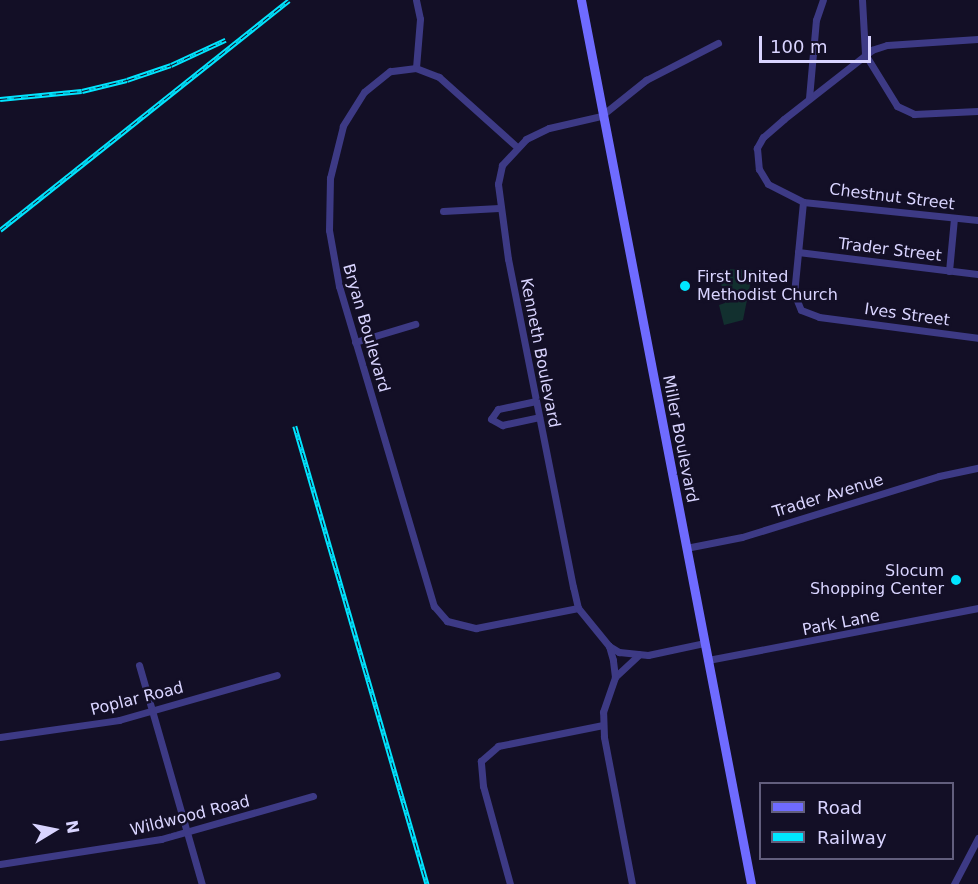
<!DOCTYPE html>
<html>
<head>
<meta charset="utf-8">
<style>
  body { margin:0 }
  #map { position:relative; width:978px; height:884px; overflow:hidden; background:#130f26; font-family:"DejaVu Sans",sans-serif }
  div>[style] { position:absolute }
  .green>* { inset:0; background:#12302f }
  .street>* { height:7px; margin:-3.5px; padding:0 3.5px; transform-origin:3.5px; border-radius:3.5px; background:#3d3a85 }
  .secondary>* { height:9px; margin:-4.5px; padding:0 4.5px; transform-origin:4.5px; border-radius:4.5px; background:#6f6bff }
  .rail>* { height:4.5px; margin-top:-2.25px; transform-origin:0; background:repeating-linear-gradient(90deg,#130f26 0 7px,#00e5ff 0 14px); box-sizing:border-box; border-block:2px solid #00e5ff }
  .dots>* { width:16px; height:16px; translate:-50% -50%; box-sizing:border-box; border:3px solid #130f26; border-radius:50% }
  span { translate:-50% -50%; white-space:nowrap; text-align:center; line-height:1.15; -webkit-text-stroke:5px #130f26; paint-order:stroke }
  .street-label { font-size:16px; color:#d9d4ff }
  .poi-label { font-size:16px; color:#d9d4ff }
  .left { translate:0 -50%; text-align:left }
  .right { translate:-100% -50%; text-align:right }
  .legend { position:absolute; left:759px; top:782px; width:195px; height:78px; box-sizing:border-box; background:#130f26; border:2px solid #625e7d; margin:0; padding:8px 10px; list-style:none; font-size:18px; color:#d9d4ff }
  .legend li { display:flex; align-items:center; gap:12px; height:30px }
  .legend b { width:30px; border:2px solid #625e7d }
  .north { position:absolute; left:24px; top:800px; width:60px; height:60px; -webkit-text-stroke:4px #130f26; paint-order:stroke; rotate:80deg; font-size:16px; font-weight:700; line-height:24px; text-align:center; color:#d9d4ff }
  .north::after { content:''; display:block; margin:auto; width:21px; height:27px; background:#d9d4ff; clip-path:polygon(50% 0,100% 100%,50% 72%,0 100%) }
  .scale { position:absolute; left:759px; top:36px; width:112px; height:27px; box-sizing:border-box; border:3px solid #d9d4ff; border-top:0; padding-left:8px; font-size:18px; line-height:21px; white-space:nowrap; color:#d9d4ff; -webkit-text-stroke:4px #130f26; paint-order:stroke }
</style>
</head>
<body>
<div id="map">
  <div class="green">
    <i style="clip-path:polygon(724px 269px,753px 270px,743px 320px,724px 325px,719px 305px,725px 303px,719px 273px)"></i>
  </div>
  <div class="street">
    <i style="left:416px;top:0;width:19px;rotate:78deg"></i>
    <i style="left:420px;top:19px;width:49px;rotate:94.7deg"></i>
    <i style="left:862px;top:0;width:54px;rotate:86.8deg"></i>
    <i style="left:865px;top:54px;width:61px;rotate:58.4deg"></i>
    <i style="left:897px;top:106px;width:19px;rotate:25deg"></i>
    <i style="left:914px;top:114px;width:64px;rotate:-2.7deg"></i>
    <i style="left:978px;top:39px;width:91px;rotate:176.2deg"></i>
    <i style="left:887px;top:45px;width:16px;rotate:162deg"></i>
    <i style="left:872px;top:50px;width:112px;rotate:141.9deg"></i>
    <i style="left:784px;top:119px;width:28px;rotate:139deg"></i>
    <i style="left:763px;top:137px;width:13px;rotate:119deg"></i>
    <i style="left:757px;top:148px;width:21px;rotate:85deg"></i>
    <i style="left:759px;top:169px;width:17px;rotate:59deg"></i>
    <i style="left:768px;top:184px;width:39px;rotate:27deg"></i>
    <i style="left:803px;top:202px;width:176px;rotate:5.9deg"></i>
    <i style="left:809px;top:98px;width:78px;rotate:-84.9deg"></i>
    <i style="left:816px;top:20px;width:21px;rotate:-71deg"></i>
    <i style="left:517px;top:147px;width:105px;rotate:-138.1deg"></i>
    <i style="left:439px;top:77px;width:25px;rotate:-159deg"></i>
    <i style="left:416px;top:68px;width:26px;rotate:173deg"></i>
    <i style="left:390px;top:71px;width:33px;rotate:141deg"></i>
    <i style="left:364px;top:92px;width:40px;rotate:122deg"></i>
    <i style="left:343px;top:126px;width:54px;rotate:104deg"></i>
    <i style="left:330px;top:178px;width:52px;rotate:91.1deg"></i>
    <i style="left:329px;top:230px;width:57px;rotate:79.9deg"></i>
    <i style="left:339px;top:286px;width:334px;rotate:73.5deg"></i>
    <i style="left:434px;top:606px;width:20px;rotate:49deg"></i>
    <i style="left:447px;top:621px;width:30px;rotate:14deg"></i>
    <i style="left:476px;top:628px;width:104px;rotate:-11.1deg"></i>
    <i style="left:803px;top:202px;width:91px;rotate:95.6deg"></i>
    <i style="left:794px;top:293px;width:18px;rotate:68deg"></i>
    <i style="left:801px;top:310px;width:19px;rotate:21deg"></i>
    <i style="left:819px;top:317px;width:160px;rotate:7.5deg"></i>
    <i style="left:443px;top:211px;width:56px;rotate:-3.1deg"></i>
    <i style="left:798px;top:252px;width:181px;rotate:7deg"></i>
    <i style="left:949px;top:271px;width:53px;rotate:-84.6deg"></i>
    <i style="left:355px;top:342px;width:63px;rotate:-16.7deg"></i>
    <i style="left:536px;top:401px;width:39px;rotate:168deg"></i>
    <i style="left:498px;top:409px;width:12px;rotate:125deg"></i>
    <i style="left:491px;top:419px;width:13px;rotate:29deg"></i>
    <i style="left:502px;top:425px;width:38px;rotate:-12deg"></i>
    <i style="left:686px;top:548px;width:57px;rotate:-11.1deg"></i>
    <i style="left:742px;top:537px;width:206px;rotate:-17.2deg"></i>
    <i style="left:939px;top:476px;width:40px;rotate:-12deg"></i>
    <i style="left:609px;top:646px;width:12px;rotate:31deg"></i>
    <i style="left:619px;top:652px;width:29px;rotate:6deg"></i>
    <i style="left:648px;top:655px;width:57px;rotate:-12.1deg"></i>
    <i style="left:708px;top:660px;width:275px;rotate:-10.9deg"></i>
    <i style="left:139px;top:665px;width:228px;rotate:74deg"></i>
    <i style="left:615px;top:677px;width:33px;rotate:-43deg"></i>
    <i style="left:0;top:737px;width:120px;rotate:-8.1deg"></i>
    <i style="left:119px;top:720px;width:164px;rotate:-15.9deg"></i>
    <i style="left:0;top:864px;width:163px;rotate:-8.8deg"></i>
    <i style="left:161px;top:839px;width:158px;rotate:-15.8deg"></i>
    <i style="left:510px;top:884px;width:102px;rotate:-105.4deg"></i>
    <i style="left:483px;top:786px;width:25px;rotate:-95deg"></i>
    <i style="left:481px;top:761px;width:23px;rotate:-41deg"></i>
    <i style="left:498px;top:746px;width:107px;rotate:-11.3deg"></i>
    <i style="left:632px;top:884px;width:150px;rotate:-100.8deg"></i>
    <i style="left:604px;top:737px;width:25px;rotate:-92deg"></i>
    <i style="left:603px;top:712px;width:37px;rotate:-71deg"></i>
    <i style="left:615px;top:677px;width:17px;rotate:-97deg"></i>
    <i style="left:613px;top:660px;width:15px;rotate:-106deg"></i>
    <i style="left:609px;top:646px;width:49px;rotate:-129.2deg"></i>
    <i style="left:578px;top:608px;width:22px;rotate:-103deg"></i>
    <i style="left:573px;top:587px;width:334px;rotate:-101.2deg"></i>
    <i style="left:508px;top:259px;width:76px;rotate:-97.6deg"></i>
    <i style="left:498px;top:184px;width:19px;rotate:-78deg"></i>
    <i style="left:502px;top:165px;width:35px;rotate:-47deg"></i>
    <i style="left:526px;top:139px;width:25px;rotate:-26deg"></i>
    <i style="left:549px;top:128px;width:53px;rotate:-13deg"></i>
    <i style="left:601px;top:116px;width:58px;rotate:-38.7deg"></i>
    <i style="left:646px;top:80px;width:81px;rotate:-27.2deg"></i>
    <i style="left:954px;top:884px;width:52px;rotate:-62.4deg"></i>
  </div>
  <div class="secondary">
    <i style="left:581px;top:0;width:900px;rotate:79.11deg"></i>
  </div>
  <div class="rail">
    <i style="left:0;top:99px;width:82px;rotate:-5.6deg"></i>
    <i style="left:82px;top:91px;width:46px;rotate:-13.7deg"></i>
    <i style="left:127px;top:80px;width:46px;rotate:-18.8deg"></i>
    <i style="left:171px;top:65px;width:60px;rotate:-24.8deg"></i>
    <i style="left:0;top:230px;width:369px;rotate:-38.5deg"></i>
    <i style="left:295px;top:426px;width:477px;rotate:73.9deg"></i>
  </div>
  <div class="dots">
    <i style="left:685px;top:286px;background:#00e5ff"></i>
    <i style="left:956px;top:580px;background:#00e5ff"></i>
  </div>
  <div class="street-label">
    <span style="left:892px;top:197px;rotate:7deg">Chestnut Street</span>
    <span style="left:890px;top:250px;rotate:7deg">Trader Street</span>
    <span style="left:907px;top:315px;rotate:8deg">Ives Street</span>
    <span style="left:366px;top:328px;rotate:74deg">Bryan Boulevard</span>
    <span style="left:540px;top:353px;rotate:79deg">Kenneth Boulevard</span>
    <span style="left:680px;top:439px;rotate:79deg">Miller Boulevard</span>
    <span style="left:828px;top:496px;rotate:-17deg">Trader Avenue</span>
    <span style="left:841px;top:623px;rotate:-11deg">Park Lane</span>
    <span style="left:137px;top:699px;rotate:-14deg">Poplar Road</span>
    <span style="left:190px;top:816px;rotate:-14deg">Wildwood Road</span>
  </div>
  <div class="poi-label">
    <span class="left" style="left:697px;top:286px">First United<br>Methodist Church</span>
    <span class="right" style="left:944px;top:580px">Slocum<br>Shopping Center</span>
  </div>
  <ul class="legend">
  <li><b style="height:8px;background:#6f6bff"></b>Road</li>
  <li><b style="height:8px;background:#00e5ff"></b>Railway</li>
  </ul>
  <div class="north">N</div>
  <div class="scale">100 m</div>
</div>
</body>
</html>
